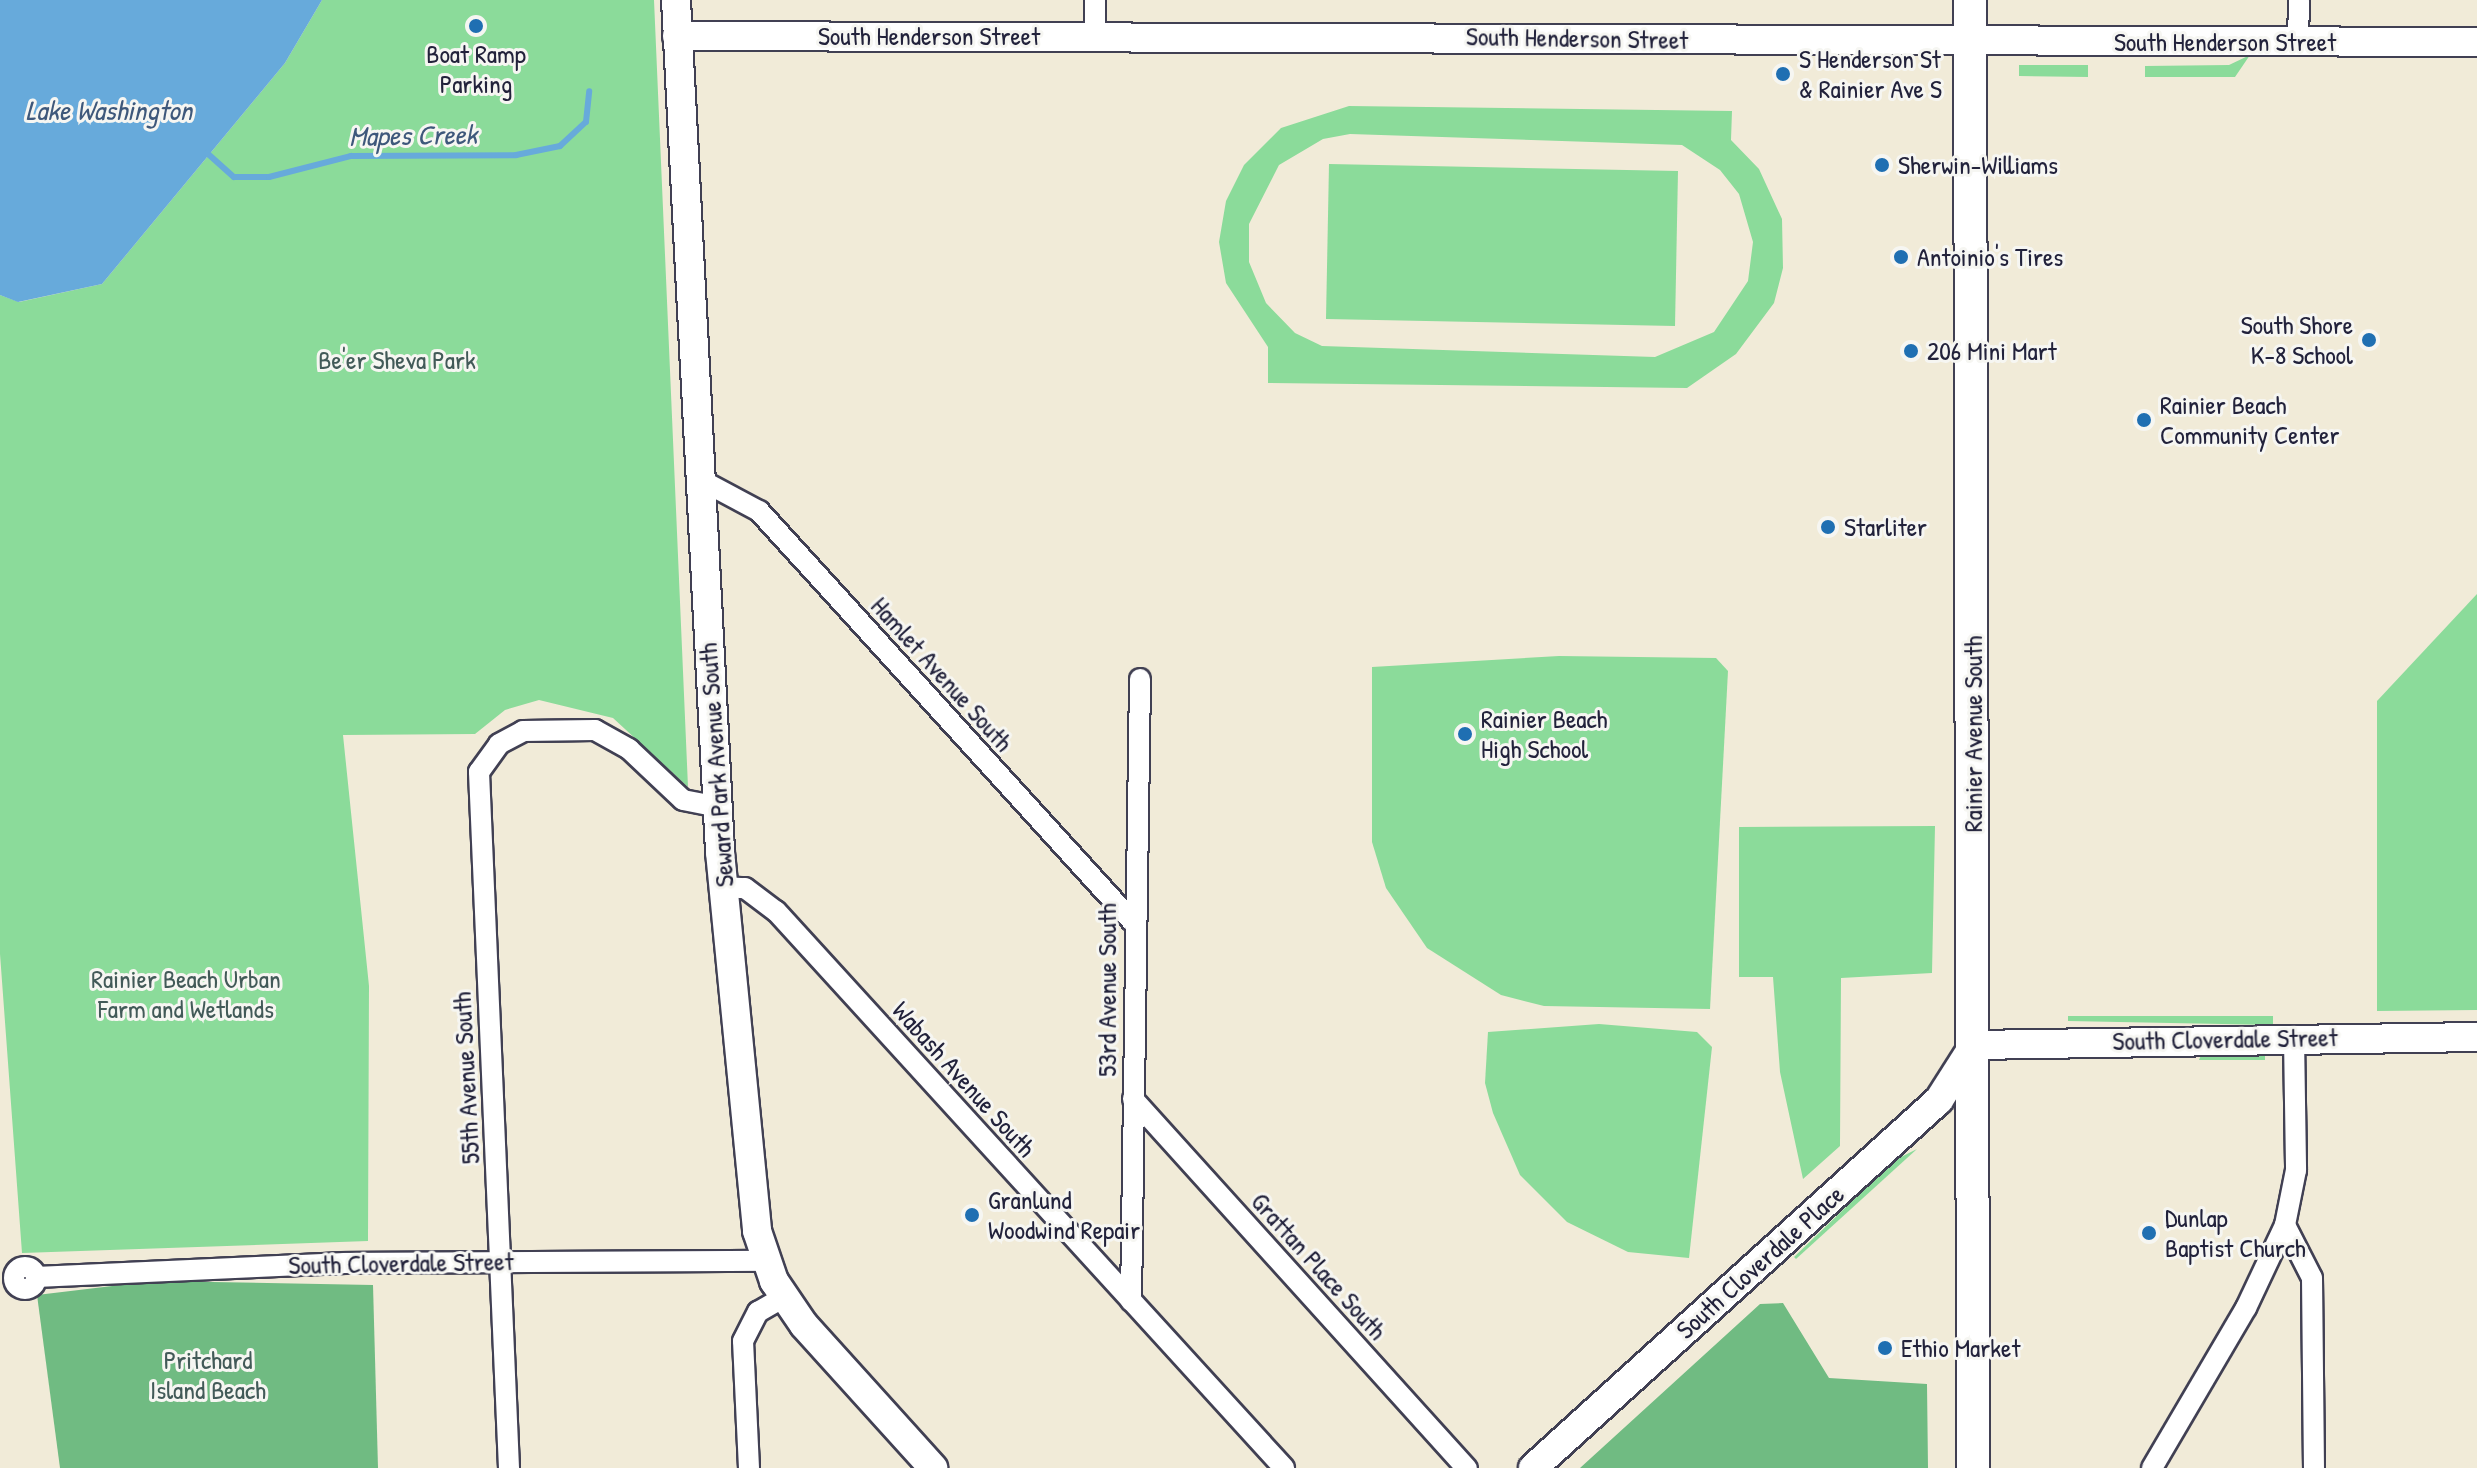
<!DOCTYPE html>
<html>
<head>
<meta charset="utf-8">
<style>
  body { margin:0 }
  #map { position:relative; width:2477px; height:1468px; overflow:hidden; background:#f1ebd8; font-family:"Patrick Hand",sans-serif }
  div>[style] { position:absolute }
  .green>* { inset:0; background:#8bdb9a }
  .forest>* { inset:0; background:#70bb82 }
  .water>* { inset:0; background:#67aadb }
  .stream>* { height:6px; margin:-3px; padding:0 3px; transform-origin:3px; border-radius:3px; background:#67aadb }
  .roads { filter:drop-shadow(2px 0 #414053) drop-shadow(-2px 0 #414053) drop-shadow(0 2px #414053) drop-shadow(0 -2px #414053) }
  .street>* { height:20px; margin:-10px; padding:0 10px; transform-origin:10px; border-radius:10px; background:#fff }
  .street>.ring { margin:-10px; padding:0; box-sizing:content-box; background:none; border:20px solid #fff; border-radius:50% }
  .secondary>* { height:28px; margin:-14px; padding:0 14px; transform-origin:14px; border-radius:14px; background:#fff }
  .primary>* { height:32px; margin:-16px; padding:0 16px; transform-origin:16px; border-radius:16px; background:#fff }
  .dots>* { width:22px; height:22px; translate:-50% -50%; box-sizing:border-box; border:4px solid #f6f6f2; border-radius:50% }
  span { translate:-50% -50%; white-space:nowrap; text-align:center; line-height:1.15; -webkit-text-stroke:6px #f6f6f2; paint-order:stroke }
  .street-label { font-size:26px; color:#22223b }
  .poi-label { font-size:26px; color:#22223b }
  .left { translate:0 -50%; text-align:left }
  .right { translate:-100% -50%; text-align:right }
  .park-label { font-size:26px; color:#425a58 }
  .water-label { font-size:28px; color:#3e587b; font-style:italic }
</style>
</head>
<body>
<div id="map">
  <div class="green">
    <i style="clip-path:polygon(322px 0,654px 0,688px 787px,613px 718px,539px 700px,505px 710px,475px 734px,343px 735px,369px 986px,368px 1241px,22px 1253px,0 954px,0 295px,19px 302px,102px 284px,285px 63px)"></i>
    <i style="clip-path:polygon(2250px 55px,2235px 77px,2145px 77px,2145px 66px,2229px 65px)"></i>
    <i style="clip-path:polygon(2019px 65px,2088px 65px,2088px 77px,2019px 76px)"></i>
    <i style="clip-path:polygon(evenodd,1349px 106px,1732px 111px,1731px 140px,1759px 169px,1782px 219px,1783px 268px,1774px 303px,1736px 354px,1687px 388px,1268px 383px,1268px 347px,1226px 283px,1219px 242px,1226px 201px,1244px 165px,1281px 128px,1349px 106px,1350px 134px,1682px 145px,1720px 170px,1739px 194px,1753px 242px,1748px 281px,1714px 332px,1655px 357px,1322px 346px,1295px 333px,1266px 303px,1249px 262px,1249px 224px,1279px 165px,1323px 139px,1350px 134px)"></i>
    <i style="clip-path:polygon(1329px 164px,1678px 171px,1675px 326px,1326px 319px)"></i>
    <i style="clip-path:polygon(2477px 594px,2477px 1010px,2377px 1011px,2377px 701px)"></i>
    <i style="clip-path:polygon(1559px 656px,1716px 658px,1728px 671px,1710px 1009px,1544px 1006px,1501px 995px,1427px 948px,1386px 888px,1372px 842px,1372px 667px)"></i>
    <i style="clip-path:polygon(1935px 826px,1932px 973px,1841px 978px,1840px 1146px,1803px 1179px,1780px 1072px,1773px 977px,1739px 977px,1739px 827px)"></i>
    <i style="clip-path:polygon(2068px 1016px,2273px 1016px,2273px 1025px,2068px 1021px)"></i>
    <i style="clip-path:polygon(1599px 1024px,1697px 1032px,1712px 1047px,1689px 1258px,1628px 1252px,1567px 1222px,1520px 1175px,1493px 1113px,1485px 1083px,1488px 1032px)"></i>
    <i style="clip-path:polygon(2265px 1051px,2265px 1060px,2199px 1060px,2201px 1055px)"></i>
    <i style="clip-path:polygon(1917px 1149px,1796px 1259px,1794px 1257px,1895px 1160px)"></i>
  </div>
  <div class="forest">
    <i style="clip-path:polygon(154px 1281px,373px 1285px,378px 1468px,60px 1468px,37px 1295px)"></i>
    <i style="clip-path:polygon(1783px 1303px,1829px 1378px,1927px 1384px,1928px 1468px,1580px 1468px,1760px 1304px)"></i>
  </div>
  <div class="water">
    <i style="clip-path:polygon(0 0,322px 0,285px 63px,102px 284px,18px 302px,0 295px)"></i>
  </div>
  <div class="stream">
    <i style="left:207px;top:153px;width:36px;rotate:42deg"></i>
    <i style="left:234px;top:177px;width:35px"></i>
    <i style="left:269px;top:177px;width:85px;rotate:-14.4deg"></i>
    <i style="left:351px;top:156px;width:165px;rotate:-0.3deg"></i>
    <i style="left:516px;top:155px;width:45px;rotate:-11.6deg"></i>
    <i style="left:560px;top:146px;width:35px;rotate:-43deg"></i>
    <i style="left:586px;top:122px;width:31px;rotate:-84deg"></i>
  </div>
  <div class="roads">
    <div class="street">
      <i style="left:1095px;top:0;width:35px;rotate:90deg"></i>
      <i style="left:2298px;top:41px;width:41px;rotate:-88.6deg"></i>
      <i style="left:699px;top:479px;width:68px;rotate:28.1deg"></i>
      <i style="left:759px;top:511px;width:554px;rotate:47.71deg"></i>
      <i style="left:723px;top:887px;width:22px;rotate:3deg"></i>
      <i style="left:745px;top:888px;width:39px;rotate:37deg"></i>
      <i style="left:776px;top:911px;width:754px;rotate:47.63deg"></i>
      <i style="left:2294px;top:1038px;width:132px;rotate:89.1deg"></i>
      <i style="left:2296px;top:1170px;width:56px;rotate:101.3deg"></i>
      <i style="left:2285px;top:1225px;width:59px;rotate:63deg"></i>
      <i style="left:2312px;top:1278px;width:190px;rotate:89.4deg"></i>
      <i style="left:1133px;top:1099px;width:498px;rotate:47.9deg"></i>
      <i class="ring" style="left:14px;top:1267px;width:2px;height:2px"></i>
      <i style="left:36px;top:1277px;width:309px;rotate:-2.6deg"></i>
      <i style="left:345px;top:1263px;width:422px;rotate:-0.3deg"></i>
      <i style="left:1131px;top:1301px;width:622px;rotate:-89.17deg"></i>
      <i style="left:509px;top:1468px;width:697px;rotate:-92.47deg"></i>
      <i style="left:479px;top:772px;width:34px;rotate:-54deg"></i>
      <i style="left:499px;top:744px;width:27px;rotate:-28deg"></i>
      <i style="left:523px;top:731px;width:72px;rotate:-0.8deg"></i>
      <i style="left:595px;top:730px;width:39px;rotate:29deg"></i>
      <i style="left:629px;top:749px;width:74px;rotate:43.4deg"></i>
      <i style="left:683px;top:800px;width:36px;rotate:11deg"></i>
      <i style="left:749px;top:1468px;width:127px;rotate:-92.7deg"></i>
      <i style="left:743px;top:1341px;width:33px;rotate:-63deg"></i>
      <i style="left:758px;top:1312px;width:30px;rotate:-30deg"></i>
      <i style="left:2152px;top:1468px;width:186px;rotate:-59.6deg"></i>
      <i style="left:2246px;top:1308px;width:92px;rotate:-64.8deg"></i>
    </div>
    <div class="secondary">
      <i style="left:676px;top:0;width:853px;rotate:87.04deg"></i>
      <i style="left:720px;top:852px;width:381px;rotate:84.4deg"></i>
      <i style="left:757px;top:1231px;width:53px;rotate:71.2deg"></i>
      <i style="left:774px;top:1281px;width:53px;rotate:55.7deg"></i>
      <i style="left:804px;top:1325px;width:193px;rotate:47.9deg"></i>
      <i style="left:677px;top:36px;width:1800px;rotate:0.19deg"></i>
      <i style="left:1533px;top:1468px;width:548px;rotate:-42.19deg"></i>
      <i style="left:1939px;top:1100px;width:65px;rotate:-57.5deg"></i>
      <i style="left:1974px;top:1045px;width:503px;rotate:-0.91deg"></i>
    </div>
    <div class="primary">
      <i style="left:1970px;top:0;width:1468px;rotate:89.88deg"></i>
    </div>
  </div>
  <div class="dots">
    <i style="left:476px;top:26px;background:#1f6fb2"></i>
    <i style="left:1783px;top:74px;background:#1f6fb2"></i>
    <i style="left:1882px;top:165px;background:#1f6fb2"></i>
    <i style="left:1901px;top:257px;background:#1f6fb2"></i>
    <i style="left:2369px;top:340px;background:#1f6fb2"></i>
    <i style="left:1911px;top:351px;background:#1f6fb2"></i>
    <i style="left:2144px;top:420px;background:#1f6fb2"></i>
    <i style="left:1828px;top:527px;background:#1f6fb2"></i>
    <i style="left:1465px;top:734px;background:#1f6fb2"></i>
    <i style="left:972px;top:1215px;background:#1f6fb2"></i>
    <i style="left:2149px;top:1233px;background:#1f6fb2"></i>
    <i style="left:1885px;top:1348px;background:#1f6fb2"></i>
  </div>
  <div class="street-label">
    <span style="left:929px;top:36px">South Henderson Street</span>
    <span style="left:1577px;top:38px;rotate:1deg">South Henderson Street</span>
    <span style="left:2225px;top:42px">South Henderson Street</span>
    <span style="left:942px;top:674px;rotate:48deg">Hamlet Avenue South</span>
    <span style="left:1973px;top:734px;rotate:-90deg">Rainier Avenue South</span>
    <span style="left:716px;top:765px;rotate:-94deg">Seward Park Avenue South</span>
    <span style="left:1107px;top:990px;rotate:-90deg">53rd Avenue South</span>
    <span style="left:2225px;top:1039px;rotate:-1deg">South Cloverdale Street</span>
    <span style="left:466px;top:1078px;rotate:-93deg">55th Avenue South</span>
    <span style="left:964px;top:1079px;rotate:48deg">Wabash Avenue South</span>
    <span style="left:1760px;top:1262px;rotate:-42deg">South Cloverdale Place</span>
    <span style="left:401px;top:1263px;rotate:-1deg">South Cloverdale Street</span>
    <span style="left:1319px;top:1266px;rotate:48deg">Grattan Place South</span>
  </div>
  <div class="poi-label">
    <span style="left:476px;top:69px">Boat Ramp<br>Parking</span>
    <span class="left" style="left:1799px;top:74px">S Henderson St<br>&amp; Rainier Ave S</span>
    <span class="left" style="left:1898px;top:165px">Sherwin-Williams</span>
    <span class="left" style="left:1917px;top:257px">Antoinio's Tires</span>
    <span class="right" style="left:2353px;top:340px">South Shore<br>K-8 School</span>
    <span class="left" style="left:1927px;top:351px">206 Mini Mart</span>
    <span class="left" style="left:2160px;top:420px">Rainier Beach<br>Community Center</span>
    <span class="left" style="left:1844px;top:527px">Starliter</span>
    <span class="left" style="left:1481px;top:734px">Rainier Beach<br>High School</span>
    <span class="left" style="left:988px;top:1215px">Granlund<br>Woodwind Repair</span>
    <span class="left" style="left:2165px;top:1233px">Dunlap<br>Baptist Church</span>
    <span class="left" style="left:1901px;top:1348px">Ethio Market</span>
  </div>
  <div class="park-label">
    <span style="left:397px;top:360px">Be'er Sheva Park</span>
    <span style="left:186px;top:994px">Rainier Beach Urban<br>Farm and Wetlands</span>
    <span style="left:208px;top:1375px">Pritchard<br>Island Beach</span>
  </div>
  <div class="water-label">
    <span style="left:109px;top:110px">Lake Washington</span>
    <span style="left:413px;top:135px;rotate:-1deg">Mapes Creek</span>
  </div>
</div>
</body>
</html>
